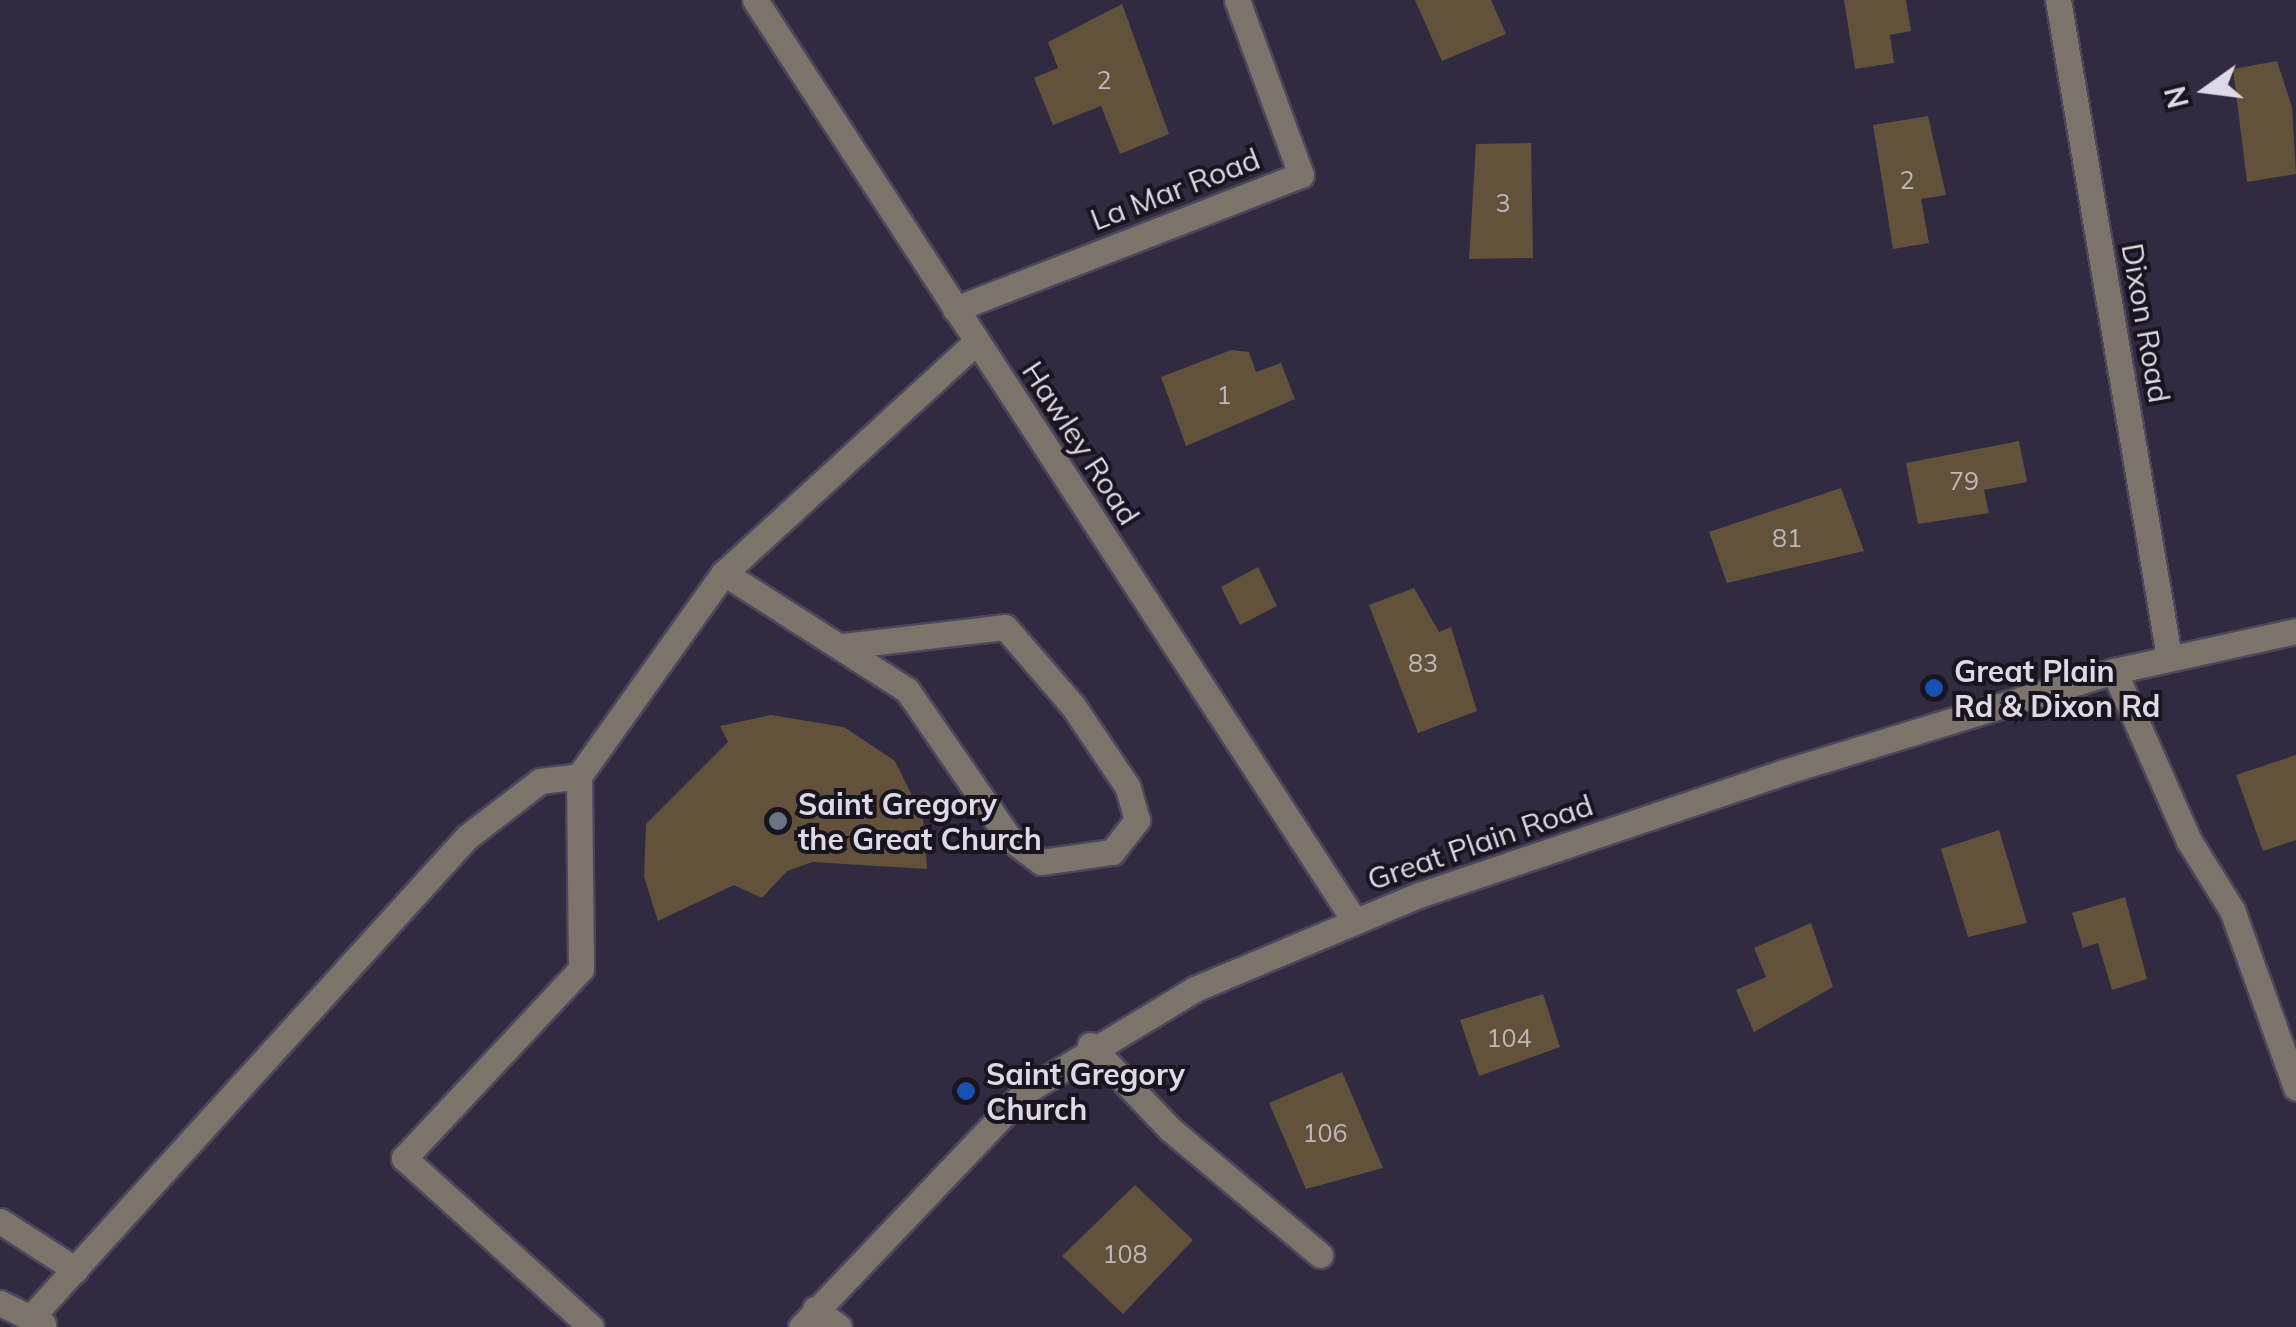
<!DOCTYPE html>
<html>
<head>
<meta charset="utf-8">
<style>
  body { margin:0 }
  #map { position:relative; width:2296px; height:1327px; overflow:hidden; background:#312b41; font-family:Mulish,sans-serif }
  div>[style] { position:absolute }
  .building>* { inset:0; background:#62523c }
  .roads { filter:drop-shadow(2px 0 #4d475c) drop-shadow(-2px 0 #4d475c) drop-shadow(0 2px #4d475c) drop-shadow(0 -2px #4d475c) }
  .minor>* { height:25px; margin:-12.5px; padding:0 12.5px; transform-origin:12.5px; border-radius:12.5px; background:#7c746a }
  .dots>* { width:28px; height:28px; translate:-50% -50%; box-sizing:border-box; border:5px solid #18151f; border-radius:50% }
  span { translate:-50% -50%; white-space:nowrap; text-align:center; line-height:1.15; -webkit-text-stroke:8px #18151f; paint-order:stroke }
  .number-label { font-size:25px; color:#beb7bc }
  .number-label span { -webkit-text-stroke-width:0 }
  .street-label { font-size:30px; color:#ddd9e7 }
  .poi-label { font-size:30px; color:#ddd9e7; font-weight:700 }
  .left { translate:0 -50%; text-align:left }
  .north { position:absolute; left:2156px; top:40px; width:100px; height:100px; -webkit-text-stroke:8px #18151f; paint-order:stroke; rotate:256deg; font-size:28px; font-weight:700; line-height:40px; text-align:center; color:#ddd9e7 }
  .north::after { content:''; display:block; margin:auto; width:35px; height:45px; background:#ddd9e7; clip-path:polygon(50% 0,100% 100%,50% 72%,0 100%) }
</style>
</head>
<body>
<div id="map">
  <div class="building">
    <i style="clip-path:polygon(1415px 0,1491px 0,1506px 34px,1442px 61px)"></i>
    <i style="clip-path:polygon(1844px 0,1906px 0,1911px 31px,1890px 35px,1894px 63px,1855px 69px)"></i>
    <i style="clip-path:polygon(1122px 4px,1169px 134px,1120px 154px,1101px 106px,1053px 125px,1034px 78px,1058px 68px,1048px 42px)"></i>
    <i style="clip-path:polygon(2277px 61px,2292px 107px,2296px 174px,2247px 182px,2233px 69px)"></i>
    <i style="clip-path:polygon(1928px 116px,1946px 195px,1921px 199px,1929px 243px,1893px 249px,1873px 125px)"></i>
    <i style="clip-path:polygon(1531px 143px,1533px 258px,1469px 259px,1476px 144px)"></i>
    <i style="clip-path:polygon(1231px 350px,1249px 352px,1256px 372px,1281px 363px,1295px 399px,1186px 446px,1161px 377px)"></i>
    <i style="clip-path:polygon(2019px 441px,2027px 482px,1984px 490px,1989px 513px,1918px 524px,1906px 463px)"></i>
    <i style="clip-path:polygon(1841px 488px,1864px 551px,1727px 583px,1709px 532px)"></i>
    <i style="clip-path:polygon(1258px 567px,1277px 606px,1240px 625px,1221px 587px)"></i>
    <i style="clip-path:polygon(1414px 588px,1439px 632px,1451px 627px,1477px 711px,1418px 733px,1369px 605px)"></i>
    <i style="clip-path:polygon(771px 715px,844px 727px,895px 761px,923px 818px,927px 869px,812px 862px,787px 871px,762px 898px,734px 885px,658px 921px,644px 877px,646px 824px,728px 742px,720px 726px)"></i>
    <i style="clip-path:polygon(2296px 755px,2296px 840px,2263px 851px,2236px 775px)"></i>
    <i style="clip-path:polygon(1999px 830px,2027px 923px,1968px 937px,1941px 849px)"></i>
    <i style="clip-path:polygon(2125px 897px,2147px 979px,2112px 990px,2098px 943px,2083px 948px,2072px 913px)"></i>
    <i style="clip-path:polygon(1811px 923px,1833px 987px,1754px 1032px,1736px 990px,1766px 977px,1754px 948px)"></i>
    <i style="clip-path:polygon(1543px 994px,1560px 1047px,1479px 1076px,1460px 1020px)"></i>
    <i style="clip-path:polygon(1342px 1072px,1383px 1168px,1306px 1189px,1269px 1103px)"></i>
    <i style="clip-path:polygon(1135px 1185px,1193px 1240px,1123px 1314px,1062px 1256px)"></i>
  </div>
  <div class="roads">
    <div class="minor">
      <i style="left:755px;top:0;width:1098px;rotate:56.93deg"></i>
      <i style="left:2058px;top:0;width:666px;rotate:80.41deg"></i>
      <i style="left:955px;top:309px;width:371px;rotate:-21.2deg"></i>
      <i style="left:1301px;top:175px;width:186px;rotate:-110.1deg"></i>
      <i style="left:724px;top:573px;width:217px;rotate:32.6deg"></i>
      <i style="left:907px;top:690px;width:180px;rotate:55.4deg"></i>
      <i style="left:1009px;top:838px;width:40px;rotate:37deg"></i>
      <i style="left:1041px;top:862px;width:72px;rotate:-8deg"></i>
      <i style="left:1112px;top:852px;width:41px;rotate:-52deg"></i>
      <i style="left:1137px;top:820px;width:35px;rotate:-106deg"></i>
      <i style="left:1127px;top:786px;width:97px;rotate:-124deg"></i>
      <i style="left:1073px;top:706px;width:104px;rotate:-130.7deg"></i>
      <i style="left:1005px;top:627px;width:163px;rotate:173.3deg"></i>
      <i style="left:2114px;top:671px;width:186px;rotate:66.2deg"></i>
      <i style="left:2189px;top:841px;width:81px;rotate:58.1deg"></i>
      <i style="left:2232px;top:910px;width:189px;rotate:70.2deg"></i>
      <i style="left:579px;top:776px;width:193px;rotate:89.4deg"></i>
      <i style="left:581px;top:969px;width:259px;rotate:133.1deg"></i>
      <i style="left:404px;top:1158px;width:252px;rotate:42.1deg"></i>
      <i style="left:1090px;top:1045px;width:116px;rotate:46.4deg"></i>
      <i style="left:1170px;top:1129px;width:196px;rotate:40deg"></i>
      <i style="left:0;top:1221px;width:90px;rotate:32.8deg"></i>
      <i style="left:0;top:1303px;width:48px;rotate:26deg"></i>
      <i style="left:815px;top:1309px;width:30px;rotate:37deg"></i>
      <i style="left:35px;top:1313px;width:643px;rotate:-47.77deg"></i>
      <i style="left:467px;top:837px;width:92px;rotate:-37.5deg"></i>
      <i style="left:540px;top:781px;width:39px;rotate:-7deg"></i>
      <i style="left:579px;top:776px;width:249px;rotate:-54.5deg"></i>
      <i style="left:724px;top:573px;width:342px;rotate:-42.5deg"></i>
      <i style="left:801px;top:1327px;width:326px;rotate:-46.4deg"></i>
      <i style="left:1026px;top:1091px;width:197px;rotate:-31.1deg"></i>
      <i style="left:1195px;top:989px;width:243px;rotate:-22.8deg"></i>
      <i style="left:1419px;top:895px;width:385px;rotate:-18.6deg"></i>
      <i style="left:1784px;top:772px;width:345px;rotate:-17deg"></i>
      <i style="left:2114px;top:671px;width:186px;rotate:-12.4deg"></i>
    </div>
  </div>
  <div class="dots">
    <i style="left:1934px;top:688px;background:#1a4fb4"></i>
    <i style="left:778px;top:821px;background:#6b7280"></i>
    <i style="left:966px;top:1091px;background:#1a4fb4"></i>
  </div>
  <div class="number-label">
    <span style="left:1104px;top:80px">2</span>
    <span style="left:1907px;top:180px">2</span>
    <span style="left:1503px;top:203px">3</span>
    <span style="left:1224px;top:395px">1</span>
    <span style="left:1964px;top:481px">79</span>
    <span style="left:1787px;top:538px">81</span>
    <span style="left:1423px;top:663px">83</span>
    <span style="left:1509px;top:1038px">104</span>
    <span style="left:1325px;top:1133px">106</span>
    <span style="left:1125px;top:1254px">108</span>
  </div>
  <div class="street-label">
    <span style="left:1175px;top:189px;rotate:-21deg">La Mar Road</span>
    <span style="left:2146px;top:323px;rotate:80deg">Dixon Road</span>
    <span style="left:1081px;top:443px;rotate:57deg">Hawley Road</span>
    <span style="left:1480px;top:842px;rotate:-19deg">Great Plain Road</span>
  </div>
  <div class="poi-label">
    <span class="left" style="left:1954px;top:688px">Great Plain<br>Rd &amp; Dixon Rd</span>
    <span class="left" style="left:798px;top:821px">Saint Gregory<br>the Great Church</span>
    <span class="left" style="left:986px;top:1091px">Saint Gregory<br>Church</span>
  </div>
  <div class="north">N</div>
</div>
</body>
</html>
